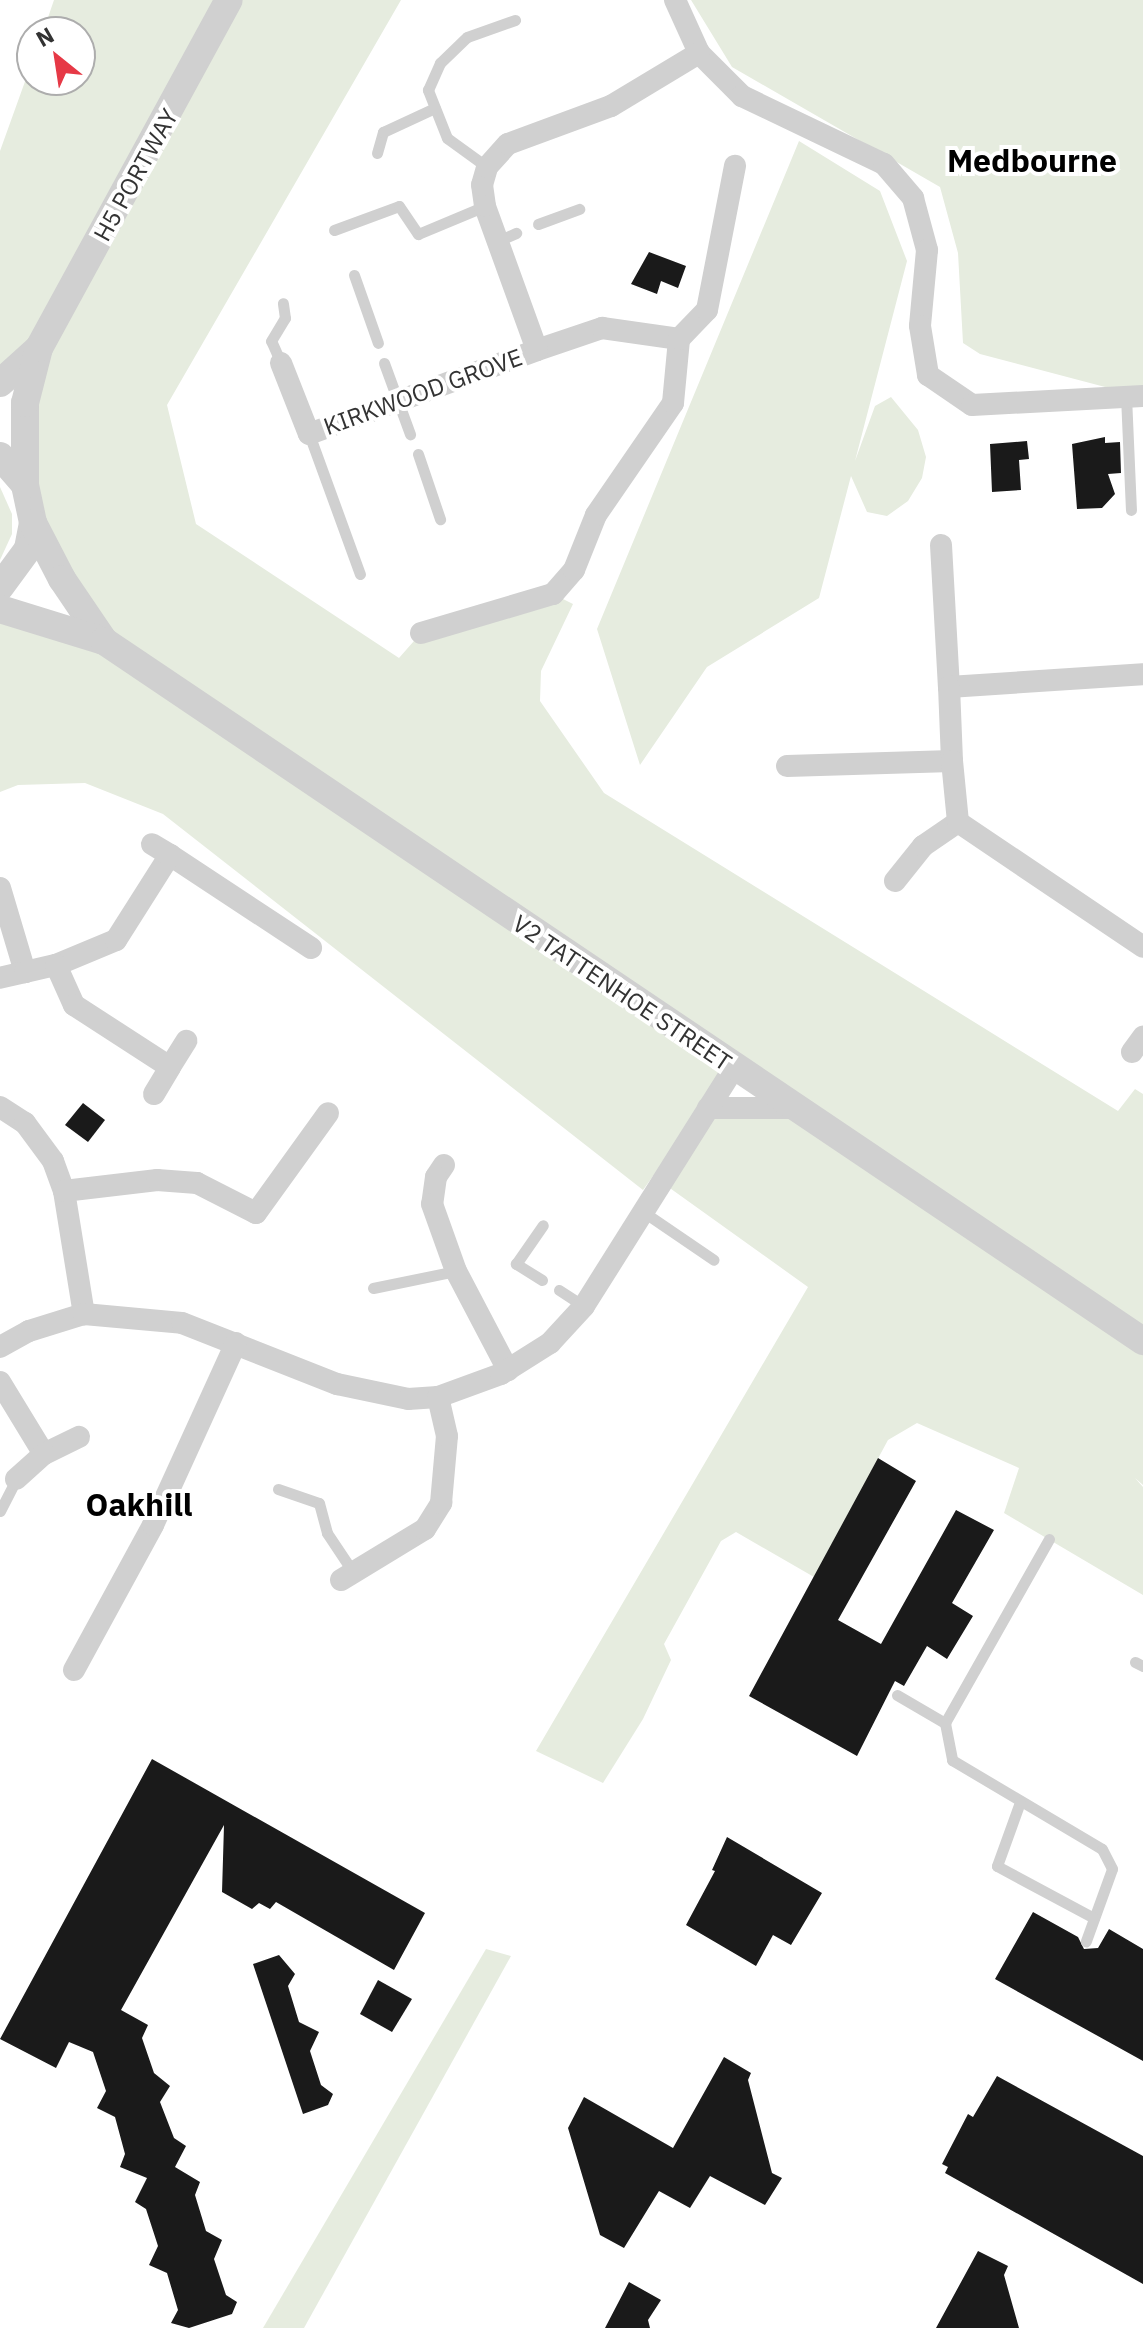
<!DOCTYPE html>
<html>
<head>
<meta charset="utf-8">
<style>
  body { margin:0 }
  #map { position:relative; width:1143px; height:2328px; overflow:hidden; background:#fff; font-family:"IBM Plex Sans",sans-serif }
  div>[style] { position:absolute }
  .green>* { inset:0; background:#e6ecdf }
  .building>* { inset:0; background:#1a1a1a }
  .service>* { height:11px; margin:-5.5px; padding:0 5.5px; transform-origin:5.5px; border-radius:5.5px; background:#d0d0d0 }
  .minor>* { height:22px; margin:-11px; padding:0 11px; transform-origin:11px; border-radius:11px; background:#d0d0d0 }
  .tertiary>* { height:28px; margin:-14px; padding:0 14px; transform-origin:14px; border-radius:14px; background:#d0d0d0 }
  span { translate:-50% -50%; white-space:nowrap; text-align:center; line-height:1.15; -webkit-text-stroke:8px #fff; paint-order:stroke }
  .street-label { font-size:24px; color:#333 }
  .district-label { font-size:32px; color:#000; font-weight:700 }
  .north { position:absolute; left:16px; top:16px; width:80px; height:80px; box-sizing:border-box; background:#fff; border:2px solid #adadad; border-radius:50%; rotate:330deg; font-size:22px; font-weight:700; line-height:32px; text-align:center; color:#333 }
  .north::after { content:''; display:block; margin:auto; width:28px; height:36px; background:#e63946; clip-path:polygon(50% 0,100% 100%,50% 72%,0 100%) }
</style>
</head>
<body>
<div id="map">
  <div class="green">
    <i style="clip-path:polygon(evenodd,54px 0,401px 0,167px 405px,196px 524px,399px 658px,421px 633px,553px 594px,573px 604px,541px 671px,540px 701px,604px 793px,1118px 1111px,1135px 1089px,1143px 1094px,1143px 1485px,1135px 1478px,1143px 1487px,1143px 1595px,1004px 1513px,1019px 1468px,917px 1423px,888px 1440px,814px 1577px,736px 1532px,721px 1541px,664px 1644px,671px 1660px,643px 1719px,603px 1783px,536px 1751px,808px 1287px,653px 1176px,643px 1190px,163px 814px,85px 783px,18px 785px,0 792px,0 609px,102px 640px,33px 523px,39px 349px,0 383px,0 151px,32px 62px,32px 80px,80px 80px,80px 32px,43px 32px,54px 0,735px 1069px,792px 1107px,709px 1107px,735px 1069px)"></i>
    <i style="clip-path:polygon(691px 0,1143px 0,1143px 397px,980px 354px,963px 343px,958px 253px,940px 187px,732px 67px)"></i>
    <i style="clip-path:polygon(799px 141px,880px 191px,907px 261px,855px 461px,875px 406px,891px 397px,918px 430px,926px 457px,922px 478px,908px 501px,887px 516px,867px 512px,851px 476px,819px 598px,707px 667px,640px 765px,597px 629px)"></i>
    <i style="clip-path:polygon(0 487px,12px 514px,12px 534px,0 560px)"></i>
    <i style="clip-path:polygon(486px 1949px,511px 1956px,304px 2328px,263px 2328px)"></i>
  </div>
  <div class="building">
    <i style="clip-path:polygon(649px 252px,686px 266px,678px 288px,661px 281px,657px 294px,631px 284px)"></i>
    <i style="clip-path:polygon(1105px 437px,1105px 443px,1120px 442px,1121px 473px,1108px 474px,1115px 494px,1102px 508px,1077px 509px,1072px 444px)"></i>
    <i style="clip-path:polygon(1027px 441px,1029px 459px,1019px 460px,1021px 490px,992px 492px,990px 444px)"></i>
    <i style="clip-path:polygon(83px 1103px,105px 1120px,88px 1142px,65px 1125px)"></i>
    <i style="clip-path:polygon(878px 1458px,916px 1481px,838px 1620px,881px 1644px,956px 1510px,994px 1530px,952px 1603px,973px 1616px,947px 1659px,927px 1646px,904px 1686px,895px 1681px,857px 1756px,749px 1696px)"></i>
    <i style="clip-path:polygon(152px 1759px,425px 1913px,394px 1970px,276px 1902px,270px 1909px,259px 1903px,252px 1909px,222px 1892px,224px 1825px,121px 2010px,148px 2025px,142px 2038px,154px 2073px,170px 2086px,160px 2102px,174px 2138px,186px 2146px,175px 2167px,200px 2182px,195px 2195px,206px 2231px,222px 2240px,214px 2259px,226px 2295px,237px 2302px,232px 2314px,189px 2328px,171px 2323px,178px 2310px,167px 2273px,149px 2265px,158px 2246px,146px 2209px,135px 2202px,147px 2178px,120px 2167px,125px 2154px,115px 2117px,97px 2108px,106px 2091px,93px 2052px,69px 2042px,56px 2068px,0 2039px)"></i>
    <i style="clip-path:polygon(727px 1837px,822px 1893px,791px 1945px,773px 1935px,756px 1966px,686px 1925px,715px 1871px,712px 1870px)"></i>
    <i style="clip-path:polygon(1033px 1912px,1078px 1937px,1084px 1949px,1098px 1948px,1109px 1929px,1143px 1949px,1143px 2061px,995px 1979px)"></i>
    <i style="clip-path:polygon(279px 1955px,295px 1974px,288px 1986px,299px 2022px,319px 2032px,310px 2051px,321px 2085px,333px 2094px,328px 2105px,303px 2114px,253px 1964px)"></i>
    <i style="clip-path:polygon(378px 1980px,412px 1999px,392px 2032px,360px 2014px)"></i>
    <i style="clip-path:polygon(724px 2057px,751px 2073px,748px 2080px,772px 2173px,782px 2178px,765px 2205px,710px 2176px,690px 2208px,659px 2191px,624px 2248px,600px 2235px,568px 2128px,584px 2097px,673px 2148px)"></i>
    <i style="clip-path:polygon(997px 2076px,1143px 2156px,1143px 2284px,945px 2173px,948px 2167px,942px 2164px,968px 2114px,973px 2117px)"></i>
    <i style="clip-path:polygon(978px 2251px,1008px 2266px,1004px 2275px,1019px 2328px,936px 2328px)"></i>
    <i style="clip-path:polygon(629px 2282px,661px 2300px,648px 2320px,650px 2328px,605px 2328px)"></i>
  </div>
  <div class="service">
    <i style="left:377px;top:153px;width:22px;rotate:-74deg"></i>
    <i style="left:383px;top:132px;width:57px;rotate:-24.8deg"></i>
    <i style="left:487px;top:167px;width:49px;rotate:-144.1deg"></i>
    <i style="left:447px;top:138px;width:52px;rotate:-111.6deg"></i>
    <i style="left:428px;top:90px;width:30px;rotate:-66deg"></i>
    <i style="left:440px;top:63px;width:37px;rotate:-44deg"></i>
    <i style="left:467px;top:37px;width:51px;rotate:-19.5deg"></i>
    <i style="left:538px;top:224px;width:44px;rotate:-20.1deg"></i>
    <i style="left:334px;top:230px;width:69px;rotate:-20.3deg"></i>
    <i style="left:399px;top:206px;width:34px;rotate:56deg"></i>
    <i style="left:418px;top:234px;width:73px;rotate:-22.7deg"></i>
    <i style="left:498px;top:241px;width:20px;rotate:-24deg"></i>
    <i style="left:354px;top:275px;width:72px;rotate:70.6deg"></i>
    <i style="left:281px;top:363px;width:24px;rotate:-114deg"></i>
    <i style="left:271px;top:341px;width:27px;rotate:-59deg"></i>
    <i style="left:285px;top:318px;width:15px;rotate:-98deg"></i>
    <i style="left:384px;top:363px;width:76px;rotate:69.9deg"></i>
    <i style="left:1126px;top:396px;width:114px;rotate:87.5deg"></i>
    <i style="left:309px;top:434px;width:149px;rotate:70deg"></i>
    <i style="left:418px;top:454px;width:69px;rotate:71.3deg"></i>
    <i style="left:645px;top:1213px;width:83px;rotate:34.3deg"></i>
    <i style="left:542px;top:1280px;width:31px;rotate:-148deg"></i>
    <i style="left:516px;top:1264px;width:47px;rotate:-55.3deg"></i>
    <i style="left:373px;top:1288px;width:85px;rotate:-11.6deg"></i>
    <i style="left:559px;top:1290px;width:30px;rotate:33deg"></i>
    <i style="left:278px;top:1489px;width:43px;rotate:18.9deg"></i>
    <i style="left:319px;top:1503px;width:31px;rotate:75deg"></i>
    <i style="left:327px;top:1533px;width:47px;rotate:56.3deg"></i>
    <i style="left:0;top:1511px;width:36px;rotate:-63deg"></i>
    <i style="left:1049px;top:1539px;width:211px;rotate:119.5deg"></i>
    <i style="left:945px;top:1723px;width:38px;rotate:79deg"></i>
    <i style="left:952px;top:1760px;width:174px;rotate:30.7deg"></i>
    <i style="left:1102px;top:1849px;width:22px;rotate:63deg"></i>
    <i style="left:1112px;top:1869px;width:77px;rotate:109.9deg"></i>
    <i style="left:1135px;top:1662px;width:9px;rotate:27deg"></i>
    <i style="left:897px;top:1695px;width:56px;rotate:30.3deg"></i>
    <i style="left:1020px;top:1802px;width:68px;rotate:109.8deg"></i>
    <i style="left:997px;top:1866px;width:110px;rotate:28.2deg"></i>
  </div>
  <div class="minor">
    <i style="left:675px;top:0;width:58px;rotate:65.6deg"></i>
    <i style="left:699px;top:53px;width:61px;rotate:45deg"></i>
    <i style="left:742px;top:96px;width:157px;rotate:25.6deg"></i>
    <i style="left:884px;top:164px;width:45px;rotate:49.5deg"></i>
    <i style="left:913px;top:198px;width:54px;rotate:74.9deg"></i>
    <i style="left:927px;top:250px;width:76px;rotate:95.3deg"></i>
    <i style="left:920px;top:326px;width:50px;rotate:80.7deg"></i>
    <i style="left:928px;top:375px;width:53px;rotate:34.3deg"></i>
    <i style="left:972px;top:405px;width:171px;rotate:-3deg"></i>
    <i style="left:537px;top:350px;width:69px;rotate:-18.7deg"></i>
    <i style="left:602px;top:328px;width:78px;rotate:8.1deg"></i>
    <i style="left:281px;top:363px;width:76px;rotate:68.5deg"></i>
    <i style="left:309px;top:434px;width:243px;rotate:-20.2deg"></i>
    <i style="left:537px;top:350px;width:153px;rotate:-109.9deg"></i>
    <i style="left:485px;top:206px;width:21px;rotate:-98deg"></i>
    <i style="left:482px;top:185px;width:19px;rotate:-74deg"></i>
    <i style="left:487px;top:167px;width:31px;rotate:-48deg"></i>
    <i style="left:508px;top:144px;width:110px;rotate:-20.3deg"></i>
    <i style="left:611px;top:106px;width:103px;rotate:-31.1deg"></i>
    <i style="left:941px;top:545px;width:142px;rotate:86.8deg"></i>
    <i style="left:949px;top:687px;width:194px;rotate:-3.8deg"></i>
    <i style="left:421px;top:633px;width:138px;rotate:-16.5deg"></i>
    <i style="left:553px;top:594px;width:32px;rotate:-49deg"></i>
    <i style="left:574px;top:570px;width:59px;rotate:-68.2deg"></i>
    <i style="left:596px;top:515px;width:136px;rotate:-55.5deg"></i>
    <i style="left:673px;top:403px;width:64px;rotate:-84.6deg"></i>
    <i style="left:679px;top:339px;width:40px;rotate:-46deg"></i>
    <i style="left:707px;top:310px;width:147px;rotate:-79deg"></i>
    <i style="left:787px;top:766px;width:165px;rotate:-1.7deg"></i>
    <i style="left:952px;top:761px;width:74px;rotate:-92.3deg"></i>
    <i style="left:958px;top:822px;width:223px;rotate:34deg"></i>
    <i style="left:170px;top:855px;width:169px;rotate:33.4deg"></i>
    <i style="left:895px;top:881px;width:45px;rotate:-51.3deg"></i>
    <i style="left:923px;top:846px;width:42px;rotate:-34.4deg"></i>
    <i style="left:958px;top:822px;width:61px;rotate:-95.6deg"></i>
    <i style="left:0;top:888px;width:88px;rotate:73.4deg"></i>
    <i style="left:25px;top:972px;width:26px;rotate:167deg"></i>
    <i style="left:56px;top:965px;width:65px;rotate:-22.6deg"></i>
    <i style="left:116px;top:940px;width:101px;rotate:-57.6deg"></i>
    <i style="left:170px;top:855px;width:21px;rotate:-149deg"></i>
    <i style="left:25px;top:972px;width:32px;rotate:-13deg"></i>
    <i style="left:56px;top:965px;width:44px;rotate:65.8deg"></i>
    <i style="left:74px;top:1005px;width:114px;rotate:32.9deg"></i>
    <i style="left:170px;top:1067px;width:31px;rotate:-58deg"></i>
    <i style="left:1132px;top:1052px;width:19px;rotate:-54deg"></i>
    <i style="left:154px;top:1094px;width:31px;rotate:-59deg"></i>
    <i style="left:0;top:1107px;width:30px;rotate:33deg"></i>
    <i style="left:25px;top:1123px;width:47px;rotate:53.6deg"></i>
    <i style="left:53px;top:1161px;width:32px;rotate:70deg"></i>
    <i style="left:64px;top:1191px;width:125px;rotate:80.8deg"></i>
    <i style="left:708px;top:1108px;width:85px"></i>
    <i style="left:444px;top:1165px;width:14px;rotate:124deg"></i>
    <i style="left:436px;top:1177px;width:27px;rotate:98deg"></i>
    <i style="left:432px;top:1204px;width:71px;rotate:70.3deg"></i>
    <i style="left:456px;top:1271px;width:112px;rotate:62.3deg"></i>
    <i style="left:64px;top:1191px;width:94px;rotate:-6.7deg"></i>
    <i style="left:157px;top:1180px;width:40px;rotate:4.3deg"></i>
    <i style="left:197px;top:1183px;width:66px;rotate:27deg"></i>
    <i style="left:256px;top:1213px;width:123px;rotate:-54.2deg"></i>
    <i style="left:0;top:1347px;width:33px;rotate:-29deg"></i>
    <i style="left:29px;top:1331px;width:58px;rotate:-17.2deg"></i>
    <i style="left:84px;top:1314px;width:98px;rotate:5.2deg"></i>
    <i style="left:182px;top:1323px;width:167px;rotate:21.5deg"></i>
    <i style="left:337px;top:1384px;width:73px;rotate:11.9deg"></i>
    <i style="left:408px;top:1399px;width:30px;rotate:-4deg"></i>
    <i style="left:438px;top:1397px;width:67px;rotate:-20.1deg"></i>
    <i style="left:501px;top:1374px;width:58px;rotate:-32.3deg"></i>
    <i style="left:550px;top:1343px;width:50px;rotate:-47.4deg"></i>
    <i style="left:584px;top:1306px;width:281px;rotate:-57.8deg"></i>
    <i style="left:0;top:1382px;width:84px;rotate:58.6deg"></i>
    <i style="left:44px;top:1454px;width:39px;rotate:-26deg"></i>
    <i style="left:16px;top:1479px;width:38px;rotate:-42deg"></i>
    <i style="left:341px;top:1580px;width:98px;rotate:-31.3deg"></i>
    <i style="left:425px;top:1529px;width:31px;rotate:-58deg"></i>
    <i style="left:441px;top:1503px;width:67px;rotate:-84.9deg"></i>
    <i style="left:447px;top:1436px;width:40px;rotate:-103deg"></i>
    <i style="left:74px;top:1670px;width:165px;rotate:-61.4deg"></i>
    <i style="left:153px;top:1525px;width:200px;rotate:-65.5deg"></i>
  </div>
  <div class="tertiary">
    <i style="left:0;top:383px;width:52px;rotate:-41.9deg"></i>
    <i style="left:0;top:456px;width:38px;rotate:49deg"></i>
    <i style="left:25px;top:485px;width:39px;rotate:78deg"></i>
    <i style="left:33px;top:523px;width:26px;rotate:101deg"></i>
    <i style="left:28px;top:549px;width:47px;rotate:126.4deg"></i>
    <i style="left:25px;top:485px;width:82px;rotate:-90deg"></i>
    <i style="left:25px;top:403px;width:57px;rotate:-75.7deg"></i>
    <i style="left:39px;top:348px;width:396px;rotate:-61.4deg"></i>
    <i style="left:33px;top:523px;width:63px;rotate:62.6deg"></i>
    <i style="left:62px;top:579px;width:75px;rotate:55.9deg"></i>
    <i style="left:0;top:609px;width:109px;rotate:17.1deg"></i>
    <i style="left:104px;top:641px;width:1253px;rotate:33.97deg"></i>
  </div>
  <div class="street-label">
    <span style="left:136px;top:175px;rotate:-61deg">H5 PORTWAY</span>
    <span style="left:423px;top:392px;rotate:-20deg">KIRKWOOD GROVE</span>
    <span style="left:622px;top:993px;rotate:34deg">V2 TATTENHOE STREET</span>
  </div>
  <div class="district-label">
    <span style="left:1032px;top:160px">Medbourne</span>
    <span style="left:139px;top:1504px">Oakhill</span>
  </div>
  <div class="north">N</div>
</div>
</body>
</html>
